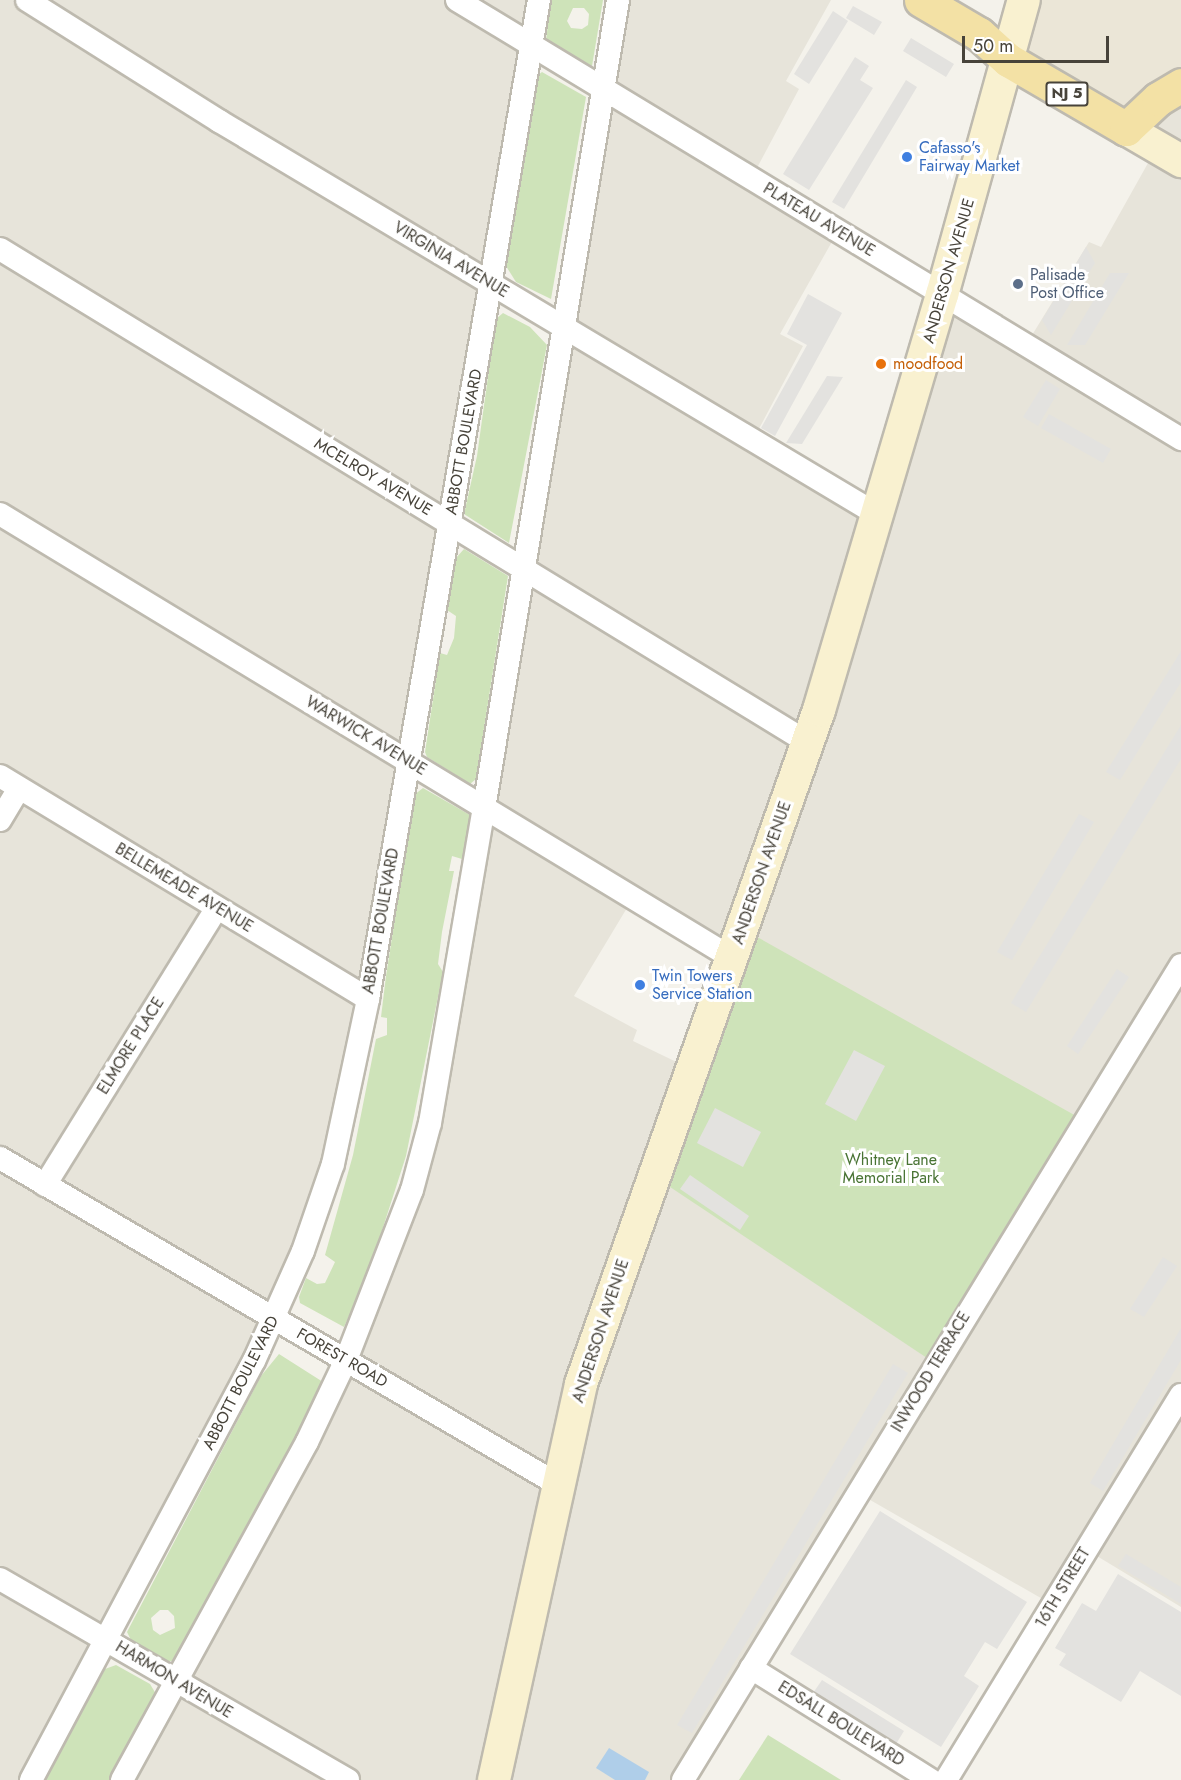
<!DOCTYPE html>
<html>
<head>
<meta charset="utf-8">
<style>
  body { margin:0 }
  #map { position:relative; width:1181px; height:1780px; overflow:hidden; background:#f4f2eb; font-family:Jost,sans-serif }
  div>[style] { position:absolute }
  .residential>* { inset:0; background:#e7e4da }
  .education>* { inset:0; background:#ebe6d7 }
  .green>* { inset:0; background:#cee3b9 }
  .parking>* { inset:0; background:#e3e2df }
  .water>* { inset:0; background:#afcee9 }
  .roads { filter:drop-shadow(2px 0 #bebaaf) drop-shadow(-2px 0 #bebaaf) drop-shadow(0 2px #bebaaf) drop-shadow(0 -2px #bebaaf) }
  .minor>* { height:22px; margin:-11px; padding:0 11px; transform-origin:11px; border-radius:11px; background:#fff }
  .secondary>* { height:32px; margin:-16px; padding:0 16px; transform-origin:16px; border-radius:16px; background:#f9f1d0 }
  .primary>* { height:33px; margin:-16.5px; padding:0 16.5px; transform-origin:16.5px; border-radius:16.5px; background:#f3e1a5 }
  .dots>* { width:16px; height:16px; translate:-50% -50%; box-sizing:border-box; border:3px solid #fff; border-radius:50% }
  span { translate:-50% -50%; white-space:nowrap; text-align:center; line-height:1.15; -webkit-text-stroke:6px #fff; paint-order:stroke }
  .shield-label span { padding:2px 4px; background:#fff; border:2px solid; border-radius:4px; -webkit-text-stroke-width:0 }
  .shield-label { font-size:15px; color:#47433a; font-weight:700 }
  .shop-label { font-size:16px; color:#366cbe }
  .left { translate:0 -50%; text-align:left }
  .street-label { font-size:16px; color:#47433a }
  .service-label { font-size:16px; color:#4e5e75 }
  .food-label { font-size:16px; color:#c56008 }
  .park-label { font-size:16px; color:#487333 }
  .scale { position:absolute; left:962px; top:36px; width:147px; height:27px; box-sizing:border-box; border:3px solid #47433a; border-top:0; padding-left:8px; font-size:18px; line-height:21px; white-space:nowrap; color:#47433a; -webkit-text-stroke:4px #fff; paint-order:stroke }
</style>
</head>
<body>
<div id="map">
  <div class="residential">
    <i style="clip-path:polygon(0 0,539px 0,409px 762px,313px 1225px,31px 1780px,0 1780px)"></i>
    <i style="clip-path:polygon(evenodd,618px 0,831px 0,786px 81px,799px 89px,751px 179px,838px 231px,780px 334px,803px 346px,753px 440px,878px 515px,942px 295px,1026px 345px,1089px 242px,1101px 247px,1157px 147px,1126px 129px,1181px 85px,1181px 1607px,1087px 1550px,1053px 1605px,858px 1493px,683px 1780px,122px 1780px,307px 1442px,412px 1190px,618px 0,633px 898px,732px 958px,693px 1070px,633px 1041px,637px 1030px,574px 996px,633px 898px)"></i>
  </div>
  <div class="education">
    <i style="clip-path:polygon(1024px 0,1181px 0,1181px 85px,1126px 129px,1008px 60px)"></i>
  </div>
  <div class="green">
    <i style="clip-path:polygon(evenodd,551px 0,603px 0,592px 66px,546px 40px,551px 0,573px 8px,584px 8px,589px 14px,588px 25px,582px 29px,571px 28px,567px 21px,573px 8px)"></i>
    <i style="clip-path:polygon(542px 72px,586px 97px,551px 299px,516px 282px,506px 266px,538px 75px)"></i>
    <i style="clip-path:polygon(503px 313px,530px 327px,547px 345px,509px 543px,464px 514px,477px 456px,496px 319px)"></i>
    <i style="clip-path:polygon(464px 549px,508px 576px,476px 779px,470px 784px,427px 757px,425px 752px,440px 653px,447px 655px,454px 638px,456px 616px,447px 610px,456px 558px)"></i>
    <i style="clip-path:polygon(423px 788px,470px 815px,462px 859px,452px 856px,449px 871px,454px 871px,442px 932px,438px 964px,443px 972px,406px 1156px,368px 1274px,344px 1327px,300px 1303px,299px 1297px,306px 1278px,317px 1284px,325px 1283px,335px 1262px,325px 1255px,353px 1155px,376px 1039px,387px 1035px,387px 1018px,381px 1017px,386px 976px,414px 795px)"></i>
    <i style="clip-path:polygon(743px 929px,1085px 1121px,936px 1364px,655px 1177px)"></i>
    <i style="clip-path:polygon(evenodd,279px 1354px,323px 1382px,310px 1414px,175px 1661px,166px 1661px,132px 1642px,127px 1632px,261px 1376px,279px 1354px,168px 1610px,174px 1616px,175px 1628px,160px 1635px,153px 1630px,151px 1618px,160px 1610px,168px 1610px)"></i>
    <i style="clip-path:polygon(116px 1665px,150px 1684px,156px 1694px,112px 1780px,45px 1780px,105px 1669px)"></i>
    <i style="clip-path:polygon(768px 1735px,841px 1780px,739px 1780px)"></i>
  </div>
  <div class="parking">
    <i style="clip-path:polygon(853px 6px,882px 22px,874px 35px,846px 18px)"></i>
    <i style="clip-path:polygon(833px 11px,848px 21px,809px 84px,794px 74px)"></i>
    <i style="clip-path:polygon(911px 38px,954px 64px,946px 77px,903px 51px)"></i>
    <i style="clip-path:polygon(855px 57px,869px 66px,860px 80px,873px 88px,809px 190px,783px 174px)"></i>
    <i style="clip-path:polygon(906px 80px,917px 87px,844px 209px,832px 202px)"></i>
    <i style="clip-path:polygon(1086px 247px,1095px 263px,1051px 335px,1042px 320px)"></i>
    <i style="clip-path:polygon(1110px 273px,1129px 273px,1085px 345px,1067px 345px)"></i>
    <i style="clip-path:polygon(808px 294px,842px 313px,775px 436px,761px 428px,807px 345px,787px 334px)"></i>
    <i style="clip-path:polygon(827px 376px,843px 377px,802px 444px,786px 443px)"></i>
    <i style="clip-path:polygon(1046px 380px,1060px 389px,1038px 426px,1023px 417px)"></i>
    <i style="clip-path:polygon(1049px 414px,1111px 449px,1103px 463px,1041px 428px)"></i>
    <i style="clip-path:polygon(1181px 651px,1181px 682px,1120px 780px,1106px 772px)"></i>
    <i style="clip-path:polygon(1181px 725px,1181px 759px,1026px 1012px,1011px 1003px)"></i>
    <i style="clip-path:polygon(1079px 814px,1094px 822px,1012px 960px,997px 952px)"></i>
    <i style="clip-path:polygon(1117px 969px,1129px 977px,1078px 1054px,1067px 1046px)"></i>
    <i style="clip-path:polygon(854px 1050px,885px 1066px,856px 1121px,825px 1104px)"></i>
    <i style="clip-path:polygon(715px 1108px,761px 1132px,743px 1167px,697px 1143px)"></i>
    <i style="clip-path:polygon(690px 1175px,749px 1216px,740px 1230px,680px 1189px)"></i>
    <i style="clip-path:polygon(1163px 1257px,1177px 1266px,1144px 1317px,1130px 1309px)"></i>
    <i style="clip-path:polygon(1181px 1328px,1181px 1360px,1103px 1491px,1090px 1483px)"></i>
    <i style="clip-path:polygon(893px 1364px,908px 1373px,692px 1733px,677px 1725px)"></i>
    <i style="clip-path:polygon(880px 1511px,1027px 1602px,997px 1649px,985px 1642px,964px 1676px,979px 1686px,941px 1747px,790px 1654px)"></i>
    <i style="clip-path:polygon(1126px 1554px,1181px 1587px,1181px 1604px,1118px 1566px)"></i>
    <i style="clip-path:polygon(1118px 1574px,1181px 1612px,1181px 1696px,1140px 1671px,1121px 1702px,1059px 1665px,1066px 1654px,1055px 1648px,1082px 1603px,1096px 1611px)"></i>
    <i style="clip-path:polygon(822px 1680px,904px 1731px,896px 1744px,813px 1693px)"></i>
  </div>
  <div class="water">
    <i style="clip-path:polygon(609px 1748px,649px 1772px,645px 1780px,615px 1780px,596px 1768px)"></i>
  </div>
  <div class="roads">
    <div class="minor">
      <i style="left:27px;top:0;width:227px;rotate:32.2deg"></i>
      <i style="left:219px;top:121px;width:768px;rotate:30.87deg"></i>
      <i style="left:457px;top:0;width:847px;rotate:31.23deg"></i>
      <i style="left:0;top:249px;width:946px;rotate:31.42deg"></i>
      <i style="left:0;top:514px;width:856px;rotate:31.24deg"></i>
      <i style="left:0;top:776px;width:430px;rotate:31.2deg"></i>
      <i style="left:0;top:820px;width:37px;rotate:-59deg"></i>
      <i style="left:0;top:1158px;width:648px;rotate:30.33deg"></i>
      <i style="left:45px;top:1185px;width:326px;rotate:-58.2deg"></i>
      <i style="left:0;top:1579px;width:402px;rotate:30deg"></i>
      <i style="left:751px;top:1668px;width:212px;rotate:31.9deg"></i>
      <i style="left:31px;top:1780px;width:475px;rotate:-62deg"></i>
      <i style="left:254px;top:1361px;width:120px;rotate:-66deg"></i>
      <i style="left:303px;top:1251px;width:92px;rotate:-71deg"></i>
      <i style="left:333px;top:1164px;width:169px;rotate:-78deg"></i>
      <i style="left:368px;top:999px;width:1014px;rotate:-80.29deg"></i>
      <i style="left:122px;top:1780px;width:385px;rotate:-61.3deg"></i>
      <i style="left:307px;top:1442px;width:91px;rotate:-64.6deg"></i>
      <i style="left:346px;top:1360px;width:182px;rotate:-68.8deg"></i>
      <i style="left:412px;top:1190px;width:69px;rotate:-75deg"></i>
      <i style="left:430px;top:1123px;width:320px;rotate:-80.3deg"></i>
      <i style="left:484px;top:808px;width:819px;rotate:-80.58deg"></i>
      <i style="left:683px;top:1780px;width:955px;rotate:-58.57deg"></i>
      <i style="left:946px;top:1780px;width:451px;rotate:-58.6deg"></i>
    </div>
    <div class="secondary">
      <i style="left:1126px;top:129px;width:64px;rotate:30.2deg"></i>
      <i style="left:494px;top:1780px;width:405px;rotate:-77.6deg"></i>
      <i style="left:581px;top:1384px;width:715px;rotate:-70.55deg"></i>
      <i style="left:819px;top:710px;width:433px;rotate:-73.5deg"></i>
      <i style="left:942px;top:295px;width:306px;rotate:-74.5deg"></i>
    </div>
    <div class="primary">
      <i style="left:921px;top:0;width:67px;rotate:30.4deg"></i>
      <i style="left:979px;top:34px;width:39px;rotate:42deg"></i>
      <i style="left:1008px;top:60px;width:137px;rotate:30.3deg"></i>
      <i style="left:1126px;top:129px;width:44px;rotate:-43.2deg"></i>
      <i style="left:1158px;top:99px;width:27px;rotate:-31deg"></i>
    </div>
  </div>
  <div class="dots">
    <i style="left:907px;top:157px;background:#3f7fe0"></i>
    <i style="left:1018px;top:284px;background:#5c6f8a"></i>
    <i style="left:881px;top:364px;background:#e8710a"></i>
    <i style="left:640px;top:985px;background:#3f7fe0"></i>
  </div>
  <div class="shield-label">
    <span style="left:1067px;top:94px">NJ 5</span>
  </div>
  <div class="shop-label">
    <span class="left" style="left:919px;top:157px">Cafasso's<br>Fairway Market</span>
    <span class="left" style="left:652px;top:985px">Twin Towers<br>Service Station</span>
  </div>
  <div class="street-label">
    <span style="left:819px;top:220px;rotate:31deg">PLATEAU AVENUE</span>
    <span style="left:451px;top:260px;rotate:31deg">VIRGINIA AVENUE</span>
    <span style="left:949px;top:271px;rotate:-74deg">ANDERSON AVENUE</span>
    <span style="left:464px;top:442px;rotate:-80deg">ABBOTT BOULEVARD</span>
    <span style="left:373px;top:477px;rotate:31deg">MCELROY AVENUE</span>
    <span style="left:366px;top:736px;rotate:31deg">WARWICK AVENUE</span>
    <span style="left:762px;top:873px;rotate:-71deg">ANDERSON AVENUE</span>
    <span style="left:184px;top:888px;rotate:31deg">BELLEMEADE AVENUE</span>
    <span style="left:381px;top:921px;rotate:-80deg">ABBOTT BOULEVARD</span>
    <span style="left:131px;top:1046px;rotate:-58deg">ELMORE PLACE</span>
    <span style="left:601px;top:1331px;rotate:-72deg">ANDERSON AVENUE</span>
    <span style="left:342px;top:1358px;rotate:30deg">FOREST ROAD</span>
    <span style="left:931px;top:1372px;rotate:-59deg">INWOOD TERRACE</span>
    <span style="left:241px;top:1383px;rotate:-63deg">ABBOTT BOULEVARD</span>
    <span style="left:1063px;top:1588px;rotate:-59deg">16TH STREET</span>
    <span style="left:174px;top:1680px;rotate:31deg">HARMON AVENUE</span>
    <span style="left:841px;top:1724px;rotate:32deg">EDSALL BOULEVARD</span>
  </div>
  <div class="service-label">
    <span class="left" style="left:1030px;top:284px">Palisade<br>Post Office</span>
  </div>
  <div class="food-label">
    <span class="left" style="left:893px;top:364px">moodfood</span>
  </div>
  <div class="park-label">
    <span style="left:891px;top:1169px">Whitney Lane<br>Memorial Park</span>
  </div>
  <div class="scale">50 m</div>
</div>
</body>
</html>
